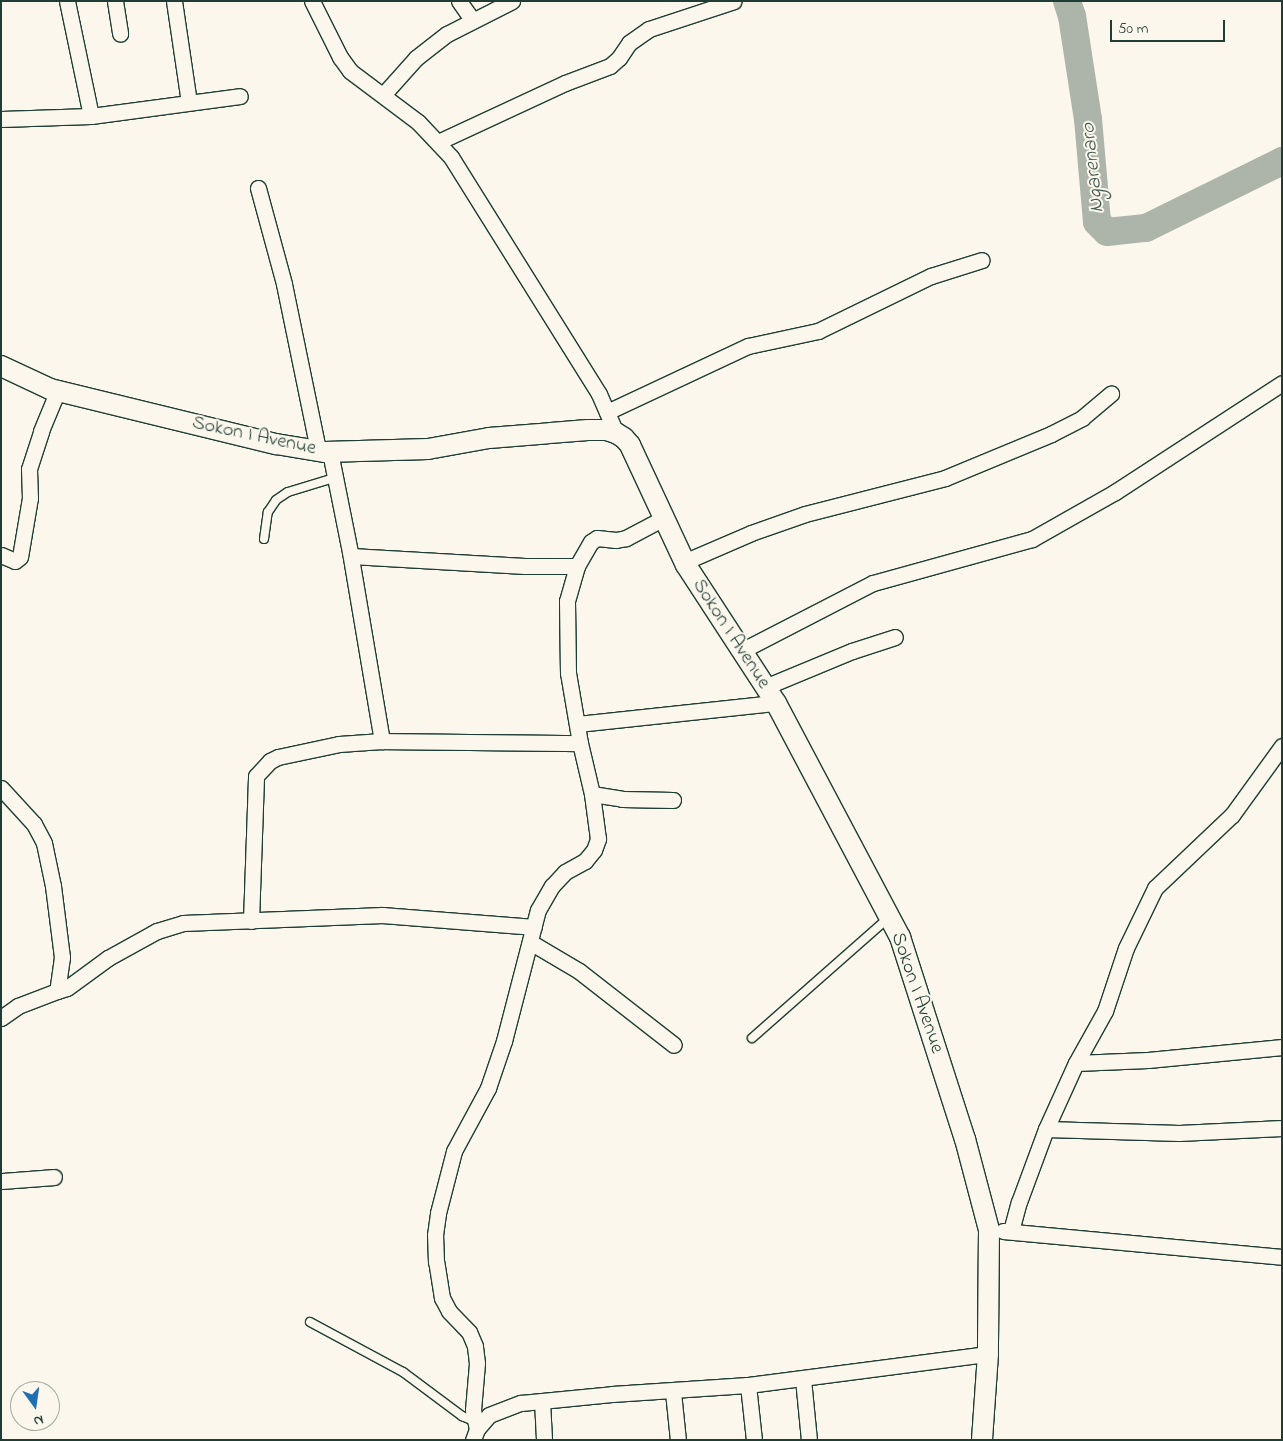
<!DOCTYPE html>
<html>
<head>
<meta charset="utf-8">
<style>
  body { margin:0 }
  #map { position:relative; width:1283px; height:1441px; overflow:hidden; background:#fbf7ec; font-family:"Indie Flower",sans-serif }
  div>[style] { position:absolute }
  .river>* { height:28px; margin:-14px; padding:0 14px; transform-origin:14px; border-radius:14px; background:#adb4aa }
  .roads { filter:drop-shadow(1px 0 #1f3d34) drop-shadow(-1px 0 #1f3d34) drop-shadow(0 1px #1f3d34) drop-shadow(0 -1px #1f3d34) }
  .service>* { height:8px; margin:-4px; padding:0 4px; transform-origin:4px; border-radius:4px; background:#fbf7ec }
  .minor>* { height:15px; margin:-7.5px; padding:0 7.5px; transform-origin:7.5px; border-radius:7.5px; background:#fbf7ec }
  .tertiary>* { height:20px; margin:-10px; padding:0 10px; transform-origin:10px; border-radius:10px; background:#fbf7ec }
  span { translate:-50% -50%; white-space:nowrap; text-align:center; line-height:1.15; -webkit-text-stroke:4px #fbf7ec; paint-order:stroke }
  .street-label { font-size:20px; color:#1f3d34 }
  .water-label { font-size:21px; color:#425b52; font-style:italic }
  .frame { position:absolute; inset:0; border:2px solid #1f3d34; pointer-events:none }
  .north { position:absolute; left:10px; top:1381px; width:50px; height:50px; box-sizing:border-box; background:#fbf7ec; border:1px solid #a3ada2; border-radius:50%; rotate:166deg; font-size:14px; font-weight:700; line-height:20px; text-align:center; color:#1f3d34 }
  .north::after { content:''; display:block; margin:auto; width:18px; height:22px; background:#1f6fb2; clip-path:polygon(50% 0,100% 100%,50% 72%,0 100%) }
  .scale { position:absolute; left:1110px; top:20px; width:115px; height:22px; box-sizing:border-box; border:2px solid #1f3d34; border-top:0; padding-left:6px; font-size:15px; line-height:18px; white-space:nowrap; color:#1f3d34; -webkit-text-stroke:4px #fbf7ec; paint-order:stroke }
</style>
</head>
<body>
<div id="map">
  <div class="river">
    <i style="left:1067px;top:1px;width:16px;rotate:72deg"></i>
    <i style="left:1072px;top:16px;width:104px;rotate:81.2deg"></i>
    <i style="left:1088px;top:119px;width:103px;rotate:85deg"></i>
    <i style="left:1097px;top:222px;width:14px;rotate:45deg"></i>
    <i style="left:1107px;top:232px;width:39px;rotate:-6deg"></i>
    <i style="left:1146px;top:228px;width:152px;rotate:-26.2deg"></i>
  </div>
  <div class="roads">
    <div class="service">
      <i style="left:264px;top:539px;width:27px;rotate:-82deg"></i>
      <i style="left:268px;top:512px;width:14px;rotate:-56deg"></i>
      <i style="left:276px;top:500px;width:14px;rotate:-34deg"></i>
      <i style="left:288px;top:492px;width:48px;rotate:-16.9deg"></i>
      <i style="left:752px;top:1038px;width:181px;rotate:-41.4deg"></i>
      <i style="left:310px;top:1322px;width:106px;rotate:28.3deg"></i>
      <i style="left:403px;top:1372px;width:74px;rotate:36.7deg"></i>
      <i style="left:462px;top:1416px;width:13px;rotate:23deg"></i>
    </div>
    <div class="minor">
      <i style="left:67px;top:1px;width:117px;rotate:78.2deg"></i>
      <i style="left:115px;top:1px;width:33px;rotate:81deg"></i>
      <i style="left:174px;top:1px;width:102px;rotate:81.6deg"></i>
      <i style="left:312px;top:1px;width:63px;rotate:63.4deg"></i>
      <i style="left:340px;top:57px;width:17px;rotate:54deg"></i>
      <i style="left:350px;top:71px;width:85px;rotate:36.9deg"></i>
      <i style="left:418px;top:122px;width:48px;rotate:46.7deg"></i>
      <i style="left:451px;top:157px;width:279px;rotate:58deg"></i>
      <i style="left:599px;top:394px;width:43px;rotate:66.4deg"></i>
      <i style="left:459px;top:1px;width:24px;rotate:55deg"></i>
      <i style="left:383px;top:95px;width:50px;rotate:-48.3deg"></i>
      <i style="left:416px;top:58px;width:39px;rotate:-38deg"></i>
      <i style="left:447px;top:34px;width:73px;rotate:-26.9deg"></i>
      <i style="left:1px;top:119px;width:90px;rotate:-1.9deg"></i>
      <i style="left:91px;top:116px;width:150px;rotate:-7.6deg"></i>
      <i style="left:438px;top:142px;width:140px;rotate:-24.9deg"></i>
      <i style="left:565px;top:83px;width:48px;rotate:-20.7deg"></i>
      <i style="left:610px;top:66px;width:12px;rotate:-42deg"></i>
      <i style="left:619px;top:58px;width:18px;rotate:-56deg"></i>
      <i style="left:629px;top:43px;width:24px;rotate:-35deg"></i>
      <i style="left:649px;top:29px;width:89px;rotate:-18.2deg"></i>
      <i style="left:258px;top:188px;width:99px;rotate:74.8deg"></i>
      <i style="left:284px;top:284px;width:169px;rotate:78.4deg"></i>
      <i style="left:607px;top:412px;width:156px;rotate:-25.1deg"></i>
      <i style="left:748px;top:346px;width:72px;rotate:-12.1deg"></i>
      <i style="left:818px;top:331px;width:126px;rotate:-26deg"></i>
      <i style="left:931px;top:276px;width:53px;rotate:-17.4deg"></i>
      <i style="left:330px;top:452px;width:102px;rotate:78.7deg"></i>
      <i style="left:350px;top:552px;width:192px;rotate:80.4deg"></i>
      <i style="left:1px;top:555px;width:15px;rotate:23deg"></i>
      <i style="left:15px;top:561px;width:6px;rotate:-39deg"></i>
      <i style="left:20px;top:557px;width:60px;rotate:-80.4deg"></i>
      <i style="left:30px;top:498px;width:29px;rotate:-92deg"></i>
      <i style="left:29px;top:469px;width:40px;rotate:-72deg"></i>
      <i style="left:41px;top:431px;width:44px;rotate:-67.5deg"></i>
      <i style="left:351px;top:556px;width:174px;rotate:3.3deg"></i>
      <i style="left:525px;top:566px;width:52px"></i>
      <i style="left:684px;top:562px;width:73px;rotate:-23.4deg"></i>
      <i style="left:751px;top:533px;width:57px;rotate:-19.4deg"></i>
      <i style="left:805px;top:514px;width:145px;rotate:-14.4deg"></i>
      <i style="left:945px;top:478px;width:115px;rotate:-22.5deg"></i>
      <i style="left:1051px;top:434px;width:35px;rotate:-27deg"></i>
      <i style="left:1082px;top:418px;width:38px;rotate:-40deg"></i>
      <i style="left:741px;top:651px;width:148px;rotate:-27.3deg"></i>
      <i style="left:873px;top:583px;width:165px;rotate:-15.5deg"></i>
      <i style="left:1032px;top:539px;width:95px;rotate:-29.5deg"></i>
      <i style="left:1115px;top:492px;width:199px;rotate:-33.1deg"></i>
      <i style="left:765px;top:687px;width:94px;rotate:-22.5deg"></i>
      <i style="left:852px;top:651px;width:45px;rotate:-18deg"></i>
      <i style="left:578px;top:724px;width:199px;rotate:-6.1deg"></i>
      <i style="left:1px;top:788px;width:49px;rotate:47.5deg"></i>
      <i style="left:34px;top:824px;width:21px;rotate:62deg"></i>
      <i style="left:44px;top:843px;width:44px;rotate:78.2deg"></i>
      <i style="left:53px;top:886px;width:72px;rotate:82.8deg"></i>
      <i style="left:62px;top:957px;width:34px;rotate:98deg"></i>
      <i style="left:57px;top:991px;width:42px;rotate:159deg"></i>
      <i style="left:18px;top:1006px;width:21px;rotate:145deg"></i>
      <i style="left:592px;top:794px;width:30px;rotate:9deg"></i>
      <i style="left:622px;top:799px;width:51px;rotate:1.1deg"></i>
      <i style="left:251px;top:921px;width:145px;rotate:-88deg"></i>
      <i style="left:256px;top:776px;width:21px;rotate:-47deg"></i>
      <i style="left:270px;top:761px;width:9px;rotate:-27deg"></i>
      <i style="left:278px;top:757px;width:62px;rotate:-12deg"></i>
      <i style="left:339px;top:744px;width:43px;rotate:-4deg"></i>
      <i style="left:382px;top:741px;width:198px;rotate:0.6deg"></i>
      <i style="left:530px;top:942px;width:57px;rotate:30.6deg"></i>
      <i style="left:579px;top:971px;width:120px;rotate:37.9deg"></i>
      <i style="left:57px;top:991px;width:10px;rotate:-17deg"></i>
      <i style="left:67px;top:988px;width:51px;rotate:-36.2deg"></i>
      <i style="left:108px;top:958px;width:56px;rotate:-28.9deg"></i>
      <i style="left:157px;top:931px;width:27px;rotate:-17deg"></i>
      <i style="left:183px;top:923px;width:200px;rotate:-2.3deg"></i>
      <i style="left:383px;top:915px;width:151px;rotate:4.5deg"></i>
      <i style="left:1076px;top:1063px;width:72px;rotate:-2.4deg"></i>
      <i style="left:1148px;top:1060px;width:135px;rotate:-5.5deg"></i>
      <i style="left:1046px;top:1129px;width:133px;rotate:1.7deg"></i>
      <i style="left:1179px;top:1133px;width:103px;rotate:-2.8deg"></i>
      <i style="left:1px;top:1181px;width:53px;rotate:-4.3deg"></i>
      <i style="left:1003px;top:1231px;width:280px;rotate:5.3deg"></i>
      <i style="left:1011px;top:1231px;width:30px;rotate:-75deg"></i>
      <i style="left:1019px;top:1202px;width:78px;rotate:-69.7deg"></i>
      <i style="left:1046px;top:1129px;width:72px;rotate:-65.6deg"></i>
      <i style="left:1076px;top:1063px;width:60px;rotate:-60.9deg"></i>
      <i style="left:1105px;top:1011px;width:66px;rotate:-71.6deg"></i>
      <i style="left:1126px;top:948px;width:67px;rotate:-64.2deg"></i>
      <i style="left:1155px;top:888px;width:106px;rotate:-43.5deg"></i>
      <i style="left:1232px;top:815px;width:85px;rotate:-54.1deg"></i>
      <i style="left:803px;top:1379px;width:61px;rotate:84.4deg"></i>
      <i style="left:748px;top:1385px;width:55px;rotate:83.8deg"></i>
      <i style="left:673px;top:1392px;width:48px;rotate:84.1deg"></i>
      <i style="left:542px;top:1401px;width:39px;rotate:87deg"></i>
      <i style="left:477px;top:1429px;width:19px;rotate:-102deg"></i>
      <i style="left:473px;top:1410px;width:47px;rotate:-85.1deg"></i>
      <i style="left:477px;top:1363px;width:17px;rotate:-97deg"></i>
      <i style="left:475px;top:1346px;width:15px;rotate:-113deg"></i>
      <i style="left:469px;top:1332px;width:29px;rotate:-134deg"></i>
      <i style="left:449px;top:1311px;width:15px;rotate:-118deg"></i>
      <i style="left:442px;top:1298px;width:36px;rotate:-99deg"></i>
      <i style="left:436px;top:1262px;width:27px;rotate:-92deg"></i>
      <i style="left:435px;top:1235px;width:22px;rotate:-82deg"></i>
      <i style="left:438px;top:1213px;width:64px;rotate:-75.5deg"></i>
      <i style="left:454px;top:1151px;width:72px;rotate:-61.6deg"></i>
      <i style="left:488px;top:1088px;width:50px;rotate:-71.2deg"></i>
      <i style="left:504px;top:1041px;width:135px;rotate:-75.5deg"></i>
      <i style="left:538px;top:910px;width:28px;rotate:-60deg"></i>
      <i style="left:552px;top:886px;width:19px;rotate:-47deg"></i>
      <i style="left:565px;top:872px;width:23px;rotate:-29deg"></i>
      <i style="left:585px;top:861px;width:14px;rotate:-51deg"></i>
      <i style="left:594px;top:850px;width:12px;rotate:-70deg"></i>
      <i style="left:598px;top:839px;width:45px;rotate:-97.6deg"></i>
      <i style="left:592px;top:794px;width:52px;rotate:-103.2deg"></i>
      <i style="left:580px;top:743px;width:71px;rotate:-99.7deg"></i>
      <i style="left:568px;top:673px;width:72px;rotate:-90.8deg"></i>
      <i style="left:567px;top:601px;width:36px;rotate:-74deg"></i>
      <i style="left:577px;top:566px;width:28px;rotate:-60deg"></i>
      <i style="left:591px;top:542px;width:7px;rotate:-34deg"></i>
      <i style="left:597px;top:538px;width:19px;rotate:6deg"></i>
      <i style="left:616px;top:540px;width:10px;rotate:-11deg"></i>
      <i style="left:626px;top:538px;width:43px;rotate:-27.8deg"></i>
      <i style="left:473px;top:1440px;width:12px;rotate:-70deg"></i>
      <i style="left:477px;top:1429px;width:18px;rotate:-49deg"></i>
      <i style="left:489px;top:1415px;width:34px;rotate:-21deg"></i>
      <i style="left:521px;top:1403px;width:91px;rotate:-5.6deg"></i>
      <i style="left:612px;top:1394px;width:136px;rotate:-3.8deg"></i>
      <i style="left:748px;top:1385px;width:242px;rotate:-7.4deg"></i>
    </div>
    <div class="tertiary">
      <i style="left:1px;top:366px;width:54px;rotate:25.1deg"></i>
      <i style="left:50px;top:389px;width:233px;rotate:13.7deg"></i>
      <i style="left:276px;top:444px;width:50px;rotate:9.3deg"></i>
      <i style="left:325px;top:452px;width:103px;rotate:-1.7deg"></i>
      <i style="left:428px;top:449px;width:62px;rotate:-10.2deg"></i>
      <i style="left:489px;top:438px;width:99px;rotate:-4.6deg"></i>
      <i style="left:588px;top:430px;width:18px"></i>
      <i style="left:606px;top:430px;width:10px;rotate:17deg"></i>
      <i style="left:616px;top:433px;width:9px;rotate:32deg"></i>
      <i style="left:624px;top:438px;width:9px;rotate:49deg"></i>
      <i style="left:630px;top:445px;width:132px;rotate:65deg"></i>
      <i style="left:686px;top:565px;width:165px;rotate:56.9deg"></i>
      <i style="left:776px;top:703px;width:265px;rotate:62.1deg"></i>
      <i style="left:900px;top:937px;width:212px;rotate:72.2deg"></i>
      <i style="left:965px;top:1139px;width:94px;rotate:75.2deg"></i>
      <i style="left:989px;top:1230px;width:124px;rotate:90.5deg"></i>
      <i style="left:988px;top:1354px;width:86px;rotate:94deg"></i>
    </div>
  </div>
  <div class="street-label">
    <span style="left:254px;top:436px;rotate:12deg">Sokon I Avenue</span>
    <span style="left:731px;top:634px;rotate:57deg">Sokon I Avenue</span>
    <span style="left:917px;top:993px;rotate:71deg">Sokon I Avenue</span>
  </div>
  <div class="water-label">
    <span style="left:1093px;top:168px;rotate:-96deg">Ngarenaro</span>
  </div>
  <div class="frame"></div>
  <div class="north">N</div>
  <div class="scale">50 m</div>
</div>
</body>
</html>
